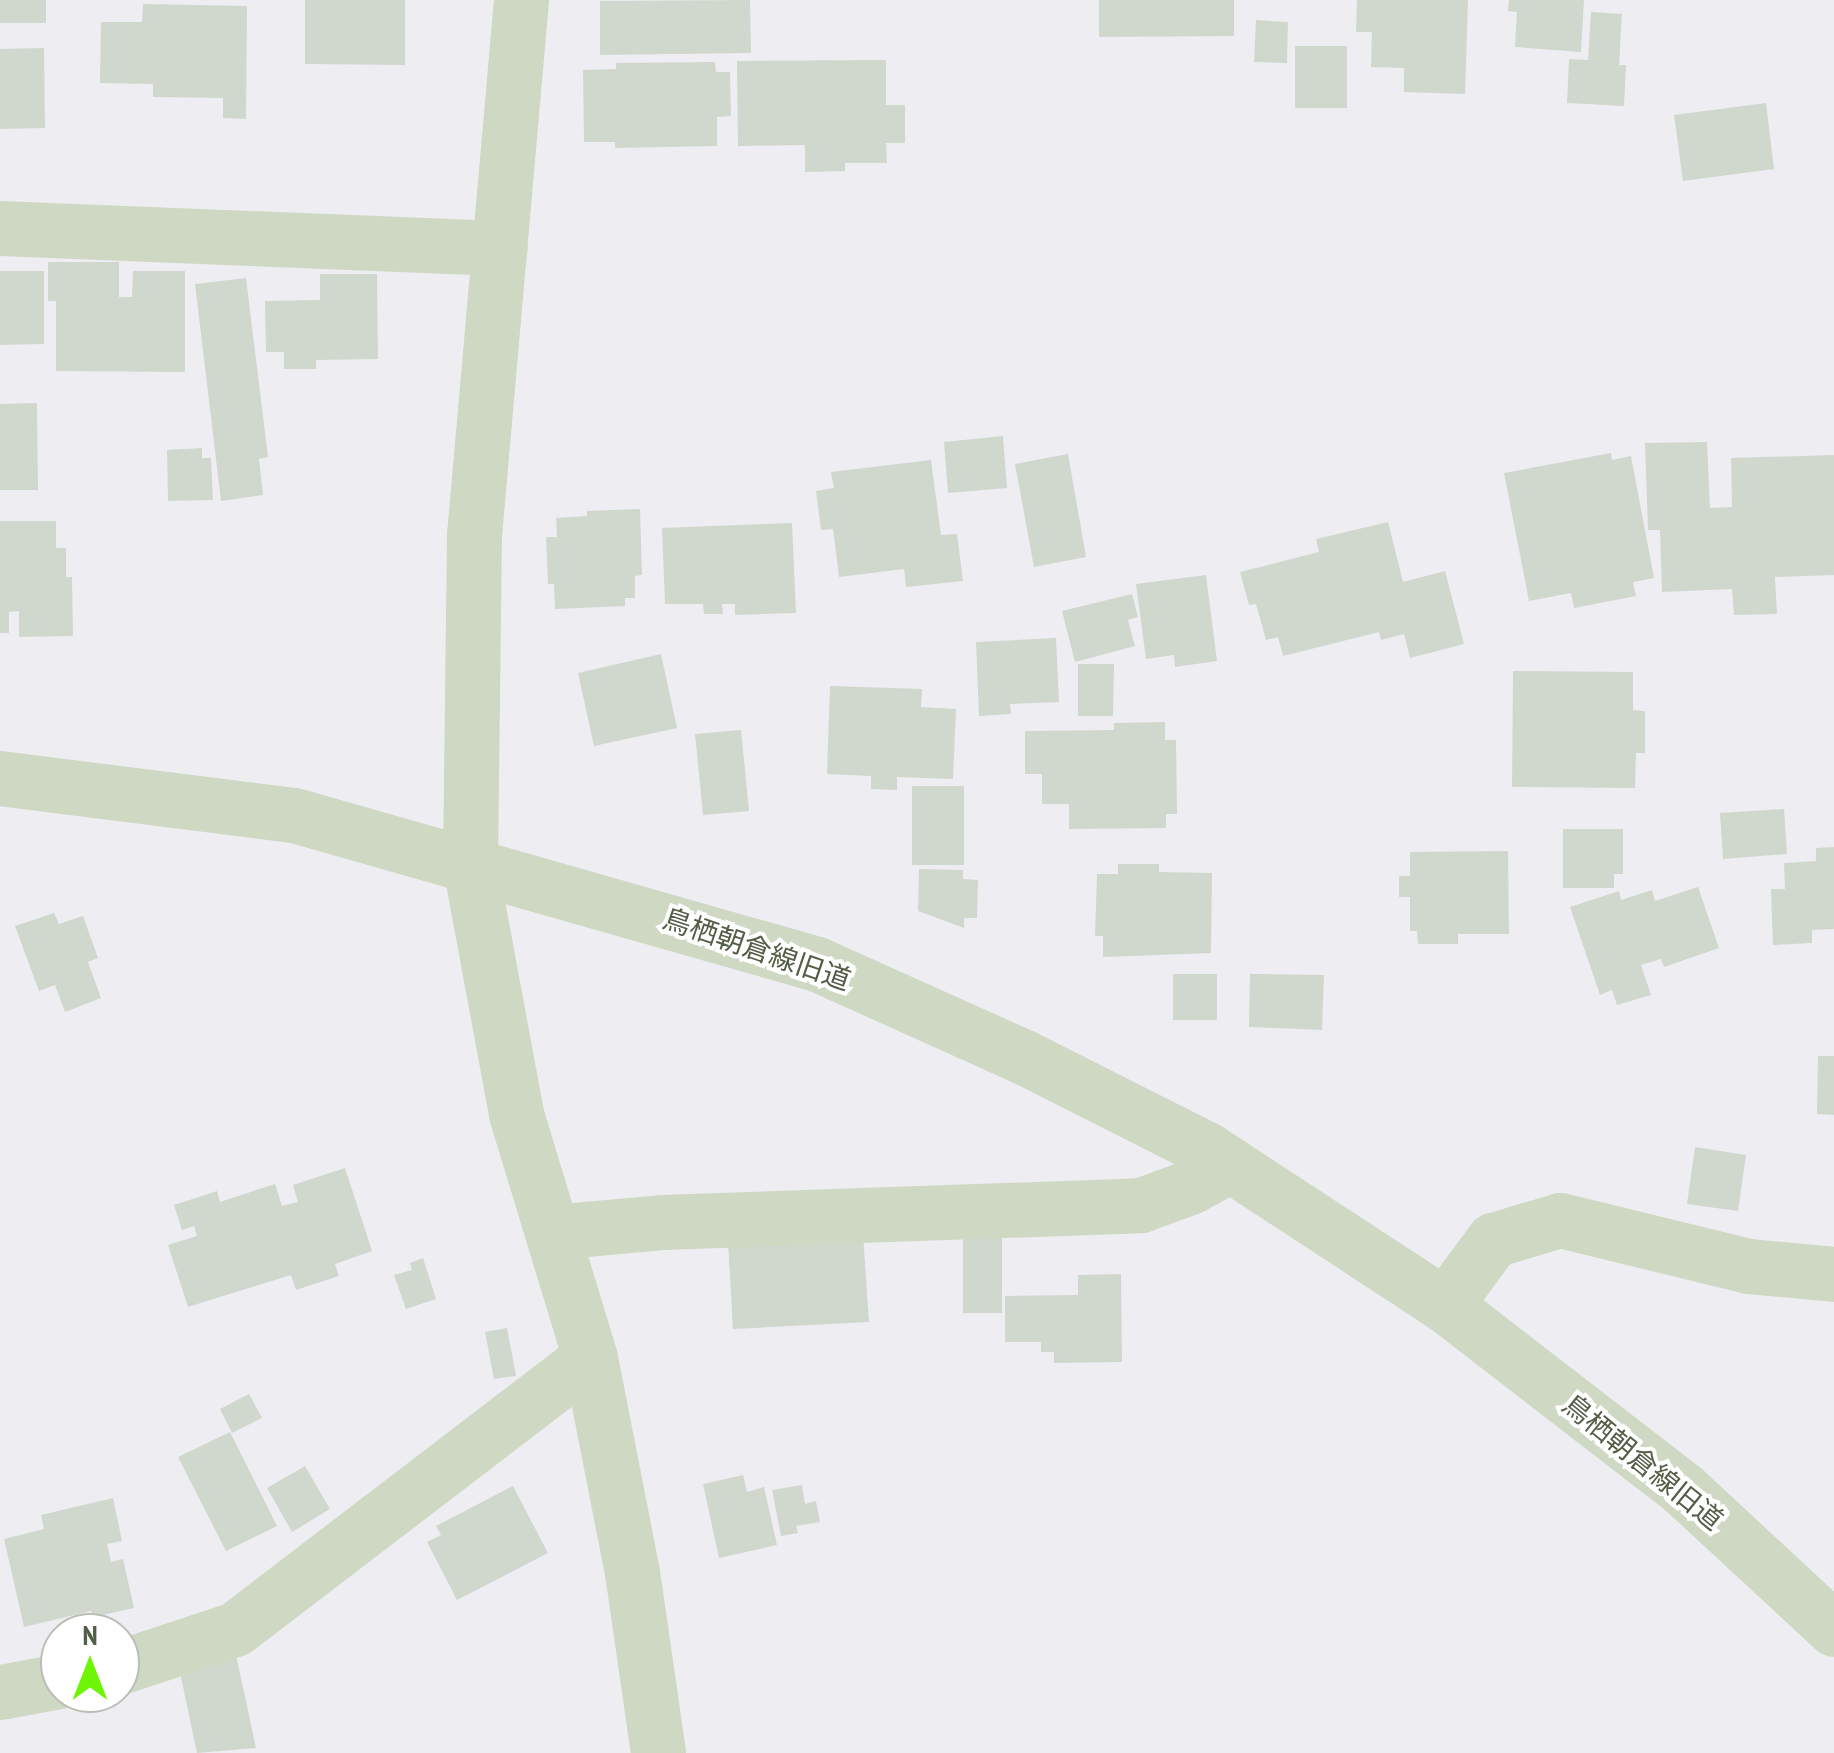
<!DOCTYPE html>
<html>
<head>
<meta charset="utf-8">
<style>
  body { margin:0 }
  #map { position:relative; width:1834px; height:1753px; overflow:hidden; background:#eeeef2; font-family:"PT Sans Narrow","Noto Sans JP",sans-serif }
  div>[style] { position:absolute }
  .building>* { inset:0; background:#d0d7cd }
  .minor>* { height:55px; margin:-27.5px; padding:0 27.5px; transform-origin:27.5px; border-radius:27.5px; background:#ced8c3 }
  span { translate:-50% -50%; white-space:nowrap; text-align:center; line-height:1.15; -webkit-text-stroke:8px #fff; paint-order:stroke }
  .street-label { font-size:28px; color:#525e45 }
  .north { position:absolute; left:40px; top:1613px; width:100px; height:100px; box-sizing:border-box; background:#fff; border:2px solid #babfb5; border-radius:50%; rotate:0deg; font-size:28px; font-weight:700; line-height:40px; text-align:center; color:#525e45 }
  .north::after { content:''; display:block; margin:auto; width:35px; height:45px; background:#6ef505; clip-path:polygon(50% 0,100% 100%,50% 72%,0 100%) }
</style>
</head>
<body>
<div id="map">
  <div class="building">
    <i style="clip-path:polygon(0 0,46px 0,46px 23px,0 23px)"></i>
    <i style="clip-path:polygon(305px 0,405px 0,405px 65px,305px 64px)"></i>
    <i style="clip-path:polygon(750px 0,751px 53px,600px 55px,600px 1px)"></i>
    <i style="clip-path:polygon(1099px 0,1234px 0,1234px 36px,1099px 37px)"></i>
    <i style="clip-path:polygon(1357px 0,1468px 0,1465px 94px,1404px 92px,1404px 68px,1371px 67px,1372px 32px,1356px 32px)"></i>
    <i style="clip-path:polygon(1509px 0,1584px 0,1581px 52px,1515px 47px,1517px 12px,1508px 11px)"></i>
    <i style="clip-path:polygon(143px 4px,247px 6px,246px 119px,223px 118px,223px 98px,153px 97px,153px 84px,100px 83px,101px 22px,142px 22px)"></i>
    <i style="clip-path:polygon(1591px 12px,1622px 14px,1619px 65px,1626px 65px,1624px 106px,1567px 103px,1569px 59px,1588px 60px)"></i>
    <i style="clip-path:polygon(1256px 20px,1288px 22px,1287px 63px,1254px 62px)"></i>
    <i style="clip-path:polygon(1295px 46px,1347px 46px,1347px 108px,1295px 108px)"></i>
    <i style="clip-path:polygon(44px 48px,45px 128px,0 129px,0 49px)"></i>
    <i style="clip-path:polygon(886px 60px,886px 105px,905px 105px,905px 143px,886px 143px,887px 163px,845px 163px,845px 171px,805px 172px,805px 145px,738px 146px,737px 61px)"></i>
    <i style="clip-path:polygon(715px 62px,716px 72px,730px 72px,731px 116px,717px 117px,717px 146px,615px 148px,615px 142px,584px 142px,583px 70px,616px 69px,616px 63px)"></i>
    <i style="clip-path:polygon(1766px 103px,1774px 169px,1683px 181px,1674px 115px)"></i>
    <i style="clip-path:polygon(48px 262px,119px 262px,119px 297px,132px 297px,133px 271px,185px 271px,185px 372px,56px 371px,56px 301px,48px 301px)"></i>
    <i style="clip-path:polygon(0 271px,44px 271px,44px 344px,0 345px)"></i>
    <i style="clip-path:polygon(320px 274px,377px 274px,378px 359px,316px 360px,316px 369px,284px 369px,284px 352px,266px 352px,265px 301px,320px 300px)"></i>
    <i style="clip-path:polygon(246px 278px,268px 457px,259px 459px,263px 495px,221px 501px,195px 284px)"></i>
    <i style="clip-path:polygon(37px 403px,38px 490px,0 490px,0 404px)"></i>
    <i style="clip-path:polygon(1003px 436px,1007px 488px,948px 493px,944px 442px)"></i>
    <i style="clip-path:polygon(1707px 442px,1710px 508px,1732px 507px,1731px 458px,1834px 455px,1834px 575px,1775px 577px,1777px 614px,1734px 615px,1732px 589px,1662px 592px,1660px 530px,1648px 530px,1645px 443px)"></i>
    <i style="clip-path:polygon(202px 448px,202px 458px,211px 458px,213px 500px,168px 501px,167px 450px)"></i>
    <i style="clip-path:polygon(1611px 453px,1612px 460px,1631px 456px,1654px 578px,1633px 582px,1636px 596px,1574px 608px,1571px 593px,1529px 601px,1504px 473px)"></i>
    <i style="clip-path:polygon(1068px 454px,1086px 557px,1034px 567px,1015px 464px)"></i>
    <i style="clip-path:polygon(931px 460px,941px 535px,957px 534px,963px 581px,906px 587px,904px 569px,839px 577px,833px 529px,821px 530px,816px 491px,834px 488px,831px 472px)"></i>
    <i style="clip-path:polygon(640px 509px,642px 575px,635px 576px,635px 598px,625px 598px,625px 606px,555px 609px,554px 584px,548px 584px,546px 537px,557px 537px,556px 518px,587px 516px,587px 511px)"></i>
    <i style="clip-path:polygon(0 521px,56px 521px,56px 548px,66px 548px,66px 577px,72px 577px,73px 636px,19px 637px,19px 611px,9px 612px,9px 633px,0 633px)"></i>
    <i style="clip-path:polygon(1388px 522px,1403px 582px,1445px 571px,1464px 644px,1410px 658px,1404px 634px,1381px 640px,1379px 632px,1283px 656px,1278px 637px,1266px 640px,1256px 604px,1249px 605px,1240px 572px,1319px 552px,1316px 539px)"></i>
    <i style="clip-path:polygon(792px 523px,796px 613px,735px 615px,735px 604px,722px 604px,723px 614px,704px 614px,703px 604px,665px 604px,662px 528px)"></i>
    <i style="clip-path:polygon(1206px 575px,1217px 661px,1175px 667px,1174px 655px,1146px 659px,1136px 584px)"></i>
    <i style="clip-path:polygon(1132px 594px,1138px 617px,1128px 620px,1135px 646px,1075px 662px,1062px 611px)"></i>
    <i style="clip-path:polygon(1056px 638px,1059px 702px,1010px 704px,1011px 714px,979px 716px,976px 642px)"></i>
    <i style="clip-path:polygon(661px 654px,677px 728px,594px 746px,578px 673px)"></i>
    <i style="clip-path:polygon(1078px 664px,1114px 664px,1113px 716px,1078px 716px)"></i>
    <i style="clip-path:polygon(1513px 671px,1633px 672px,1633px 710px,1645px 711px,1645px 753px,1636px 753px,1635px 788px,1512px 787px)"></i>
    <i style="clip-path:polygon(830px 686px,922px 689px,921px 707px,956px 709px,953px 779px,897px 777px,897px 790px,871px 789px,871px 776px,827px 774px)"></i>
    <i style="clip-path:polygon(1165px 722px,1165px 740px,1176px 740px,1177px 814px,1166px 814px,1166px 828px,1069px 829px,1069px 804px,1042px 804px,1042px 774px,1025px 774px,1025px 731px,1114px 730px,1114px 723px)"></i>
    <i style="clip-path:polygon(741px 730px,749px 811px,703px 815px,695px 734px)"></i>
    <i style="clip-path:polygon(912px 786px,964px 786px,964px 865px,912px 865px)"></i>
    <i style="clip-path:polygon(1784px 809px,1787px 854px,1723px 859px,1720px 813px)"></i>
    <i style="clip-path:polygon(1563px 829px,1623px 829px,1623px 874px,1614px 874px,1614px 888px,1563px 888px)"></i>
    <i style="clip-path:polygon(1834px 847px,1834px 929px,1812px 930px,1812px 943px,1773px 945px,1771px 889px,1785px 889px,1784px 863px,1816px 861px,1816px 848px)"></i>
    <i style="clip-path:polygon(1508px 851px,1509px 934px,1458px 934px,1458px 944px,1418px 944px,1417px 931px,1410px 931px,1410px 897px,1399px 897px,1399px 876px,1410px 876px,1410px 852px)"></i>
    <i style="clip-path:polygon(1118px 864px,1159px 864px,1159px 872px,1212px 873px,1211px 953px,1103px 957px,1103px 936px,1095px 936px,1097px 874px,1118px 874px)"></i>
    <i style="clip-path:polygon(919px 869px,963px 870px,963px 879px,978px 880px,977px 918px,964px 918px,964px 928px,918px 911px)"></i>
    <i style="clip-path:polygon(1698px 887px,1719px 948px,1664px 967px,1661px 959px,1641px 965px,1651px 995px,1617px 1005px,1612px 990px,1600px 995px,1570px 907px,1619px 891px,1621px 900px,1652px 890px,1655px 901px)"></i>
    <i style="clip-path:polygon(54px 913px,59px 924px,83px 916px,98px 958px,88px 962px,101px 998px,65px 1012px,55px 985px,39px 991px,15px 926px)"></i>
    <i style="clip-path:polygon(1173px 974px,1217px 974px,1217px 1020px,1173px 1020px)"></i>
    <i style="clip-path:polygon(1250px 974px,1324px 975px,1322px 1030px,1249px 1027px)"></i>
    <i style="clip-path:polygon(1818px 1056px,1834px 1056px,1834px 1115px,1817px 1114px)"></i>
    <i style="clip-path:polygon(1695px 1147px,1746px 1155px,1738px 1211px,1687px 1204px)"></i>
    <i style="clip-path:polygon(345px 1168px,372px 1251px,335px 1264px,339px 1276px,296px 1290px,291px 1275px,188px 1307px,168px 1245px,197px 1236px,194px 1226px,182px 1230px,174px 1205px,217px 1191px,220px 1202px,275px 1184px,282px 1206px,298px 1202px,293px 1185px)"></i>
    <i style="clip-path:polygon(963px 1232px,1002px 1232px,1002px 1313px,963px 1313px)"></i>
    <i style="clip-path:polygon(863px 1235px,869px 1322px,733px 1329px,728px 1242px)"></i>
    <i style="clip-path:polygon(423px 1258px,436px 1299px,406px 1309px,394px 1275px,412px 1270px,410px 1263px)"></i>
    <i style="clip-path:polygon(1121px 1274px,1122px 1362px,1054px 1363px,1054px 1352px,1041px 1352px,1041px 1342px,1005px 1342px,1005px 1296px,1078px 1295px,1078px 1275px)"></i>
    <i style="clip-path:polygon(507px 1328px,516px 1376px,494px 1379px,485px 1332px)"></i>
    <i style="clip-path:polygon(249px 1394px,262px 1418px,232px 1433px,220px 1409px)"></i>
    <i style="clip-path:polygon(230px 1432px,277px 1526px,226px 1551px,178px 1457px)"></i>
    <i style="clip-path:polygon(305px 1466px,330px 1509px,292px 1532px,267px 1488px)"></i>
    <i style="clip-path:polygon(743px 1475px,747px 1492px,764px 1487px,777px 1545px,719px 1558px,703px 1484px)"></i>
    <i style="clip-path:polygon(802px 1485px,805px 1504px,816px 1501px,820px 1522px,796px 1526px,798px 1533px,781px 1536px,772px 1490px)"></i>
    <i style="clip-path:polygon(513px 1486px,548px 1553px,457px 1600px,427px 1542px,441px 1535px,436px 1526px)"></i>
    <i style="clip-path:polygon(113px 1498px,122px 1541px,107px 1544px,111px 1562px,123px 1559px,134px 1608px,93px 1617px,91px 1611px,24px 1627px,4px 1539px,44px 1529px,41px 1515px)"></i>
    <i style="clip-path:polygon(235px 1650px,256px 1748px,197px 1753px,178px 1663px)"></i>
  </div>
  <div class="minor">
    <i style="left:521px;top:0;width:537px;rotate:95.02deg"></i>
    <i style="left:474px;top:535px;width:330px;rotate:90.7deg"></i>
    <i style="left:470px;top:865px;width:253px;rotate:79.5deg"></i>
    <i style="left:516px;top:1114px;width:255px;rotate:73.1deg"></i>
    <i style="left:590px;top:1358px;width:218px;rotate:78.9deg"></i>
    <i style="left:632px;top:1572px;width:183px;rotate:81.8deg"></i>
    <i style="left:0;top:228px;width:500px;rotate:2.29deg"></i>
    <i style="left:0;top:778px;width:296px;rotate:7.2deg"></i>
    <i style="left:294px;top:815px;width:544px;rotate:15.9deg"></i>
    <i style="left:817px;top:964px;width:227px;rotate:24.2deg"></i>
    <i style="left:1024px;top:1057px;width:206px;rotate:26.8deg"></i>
    <i style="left:1208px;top:1150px;width:283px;rotate:33.2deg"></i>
    <i style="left:1445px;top:1305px;width:301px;rotate:37.7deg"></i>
    <i style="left:1683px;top:1489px;width:206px;rotate:42.8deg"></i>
    <i style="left:552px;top:1232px;width:110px;rotate:-5.2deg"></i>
    <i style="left:662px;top:1222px;width:479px;rotate:-2deg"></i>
    <i style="left:1141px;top:1205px;width:52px;rotate:-20.2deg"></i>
    <i style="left:1190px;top:1187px;width:46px;rotate:-28.8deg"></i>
    <i style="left:1445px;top:1305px;width:81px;rotate:-53.6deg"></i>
    <i style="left:1493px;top:1240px;width:70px;rotate:-16.6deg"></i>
    <i style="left:1560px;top:1220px;width:194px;rotate:13.7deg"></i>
    <i style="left:1748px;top:1266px;width:86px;rotate:5.3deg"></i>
    <i style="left:120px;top:1667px;width:121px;rotate:-18.3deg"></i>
    <i style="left:235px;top:1629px;width:447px;rotate:-37.4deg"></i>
    <i style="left:0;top:1692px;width:61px;rotate:-10.4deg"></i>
  </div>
  <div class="street-label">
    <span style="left:757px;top:949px;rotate:19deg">鳥栖朝倉線旧道</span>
    <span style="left:1643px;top:1462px;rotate:39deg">鳥栖朝倉線旧道</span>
  </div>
  <div class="north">N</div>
</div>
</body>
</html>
